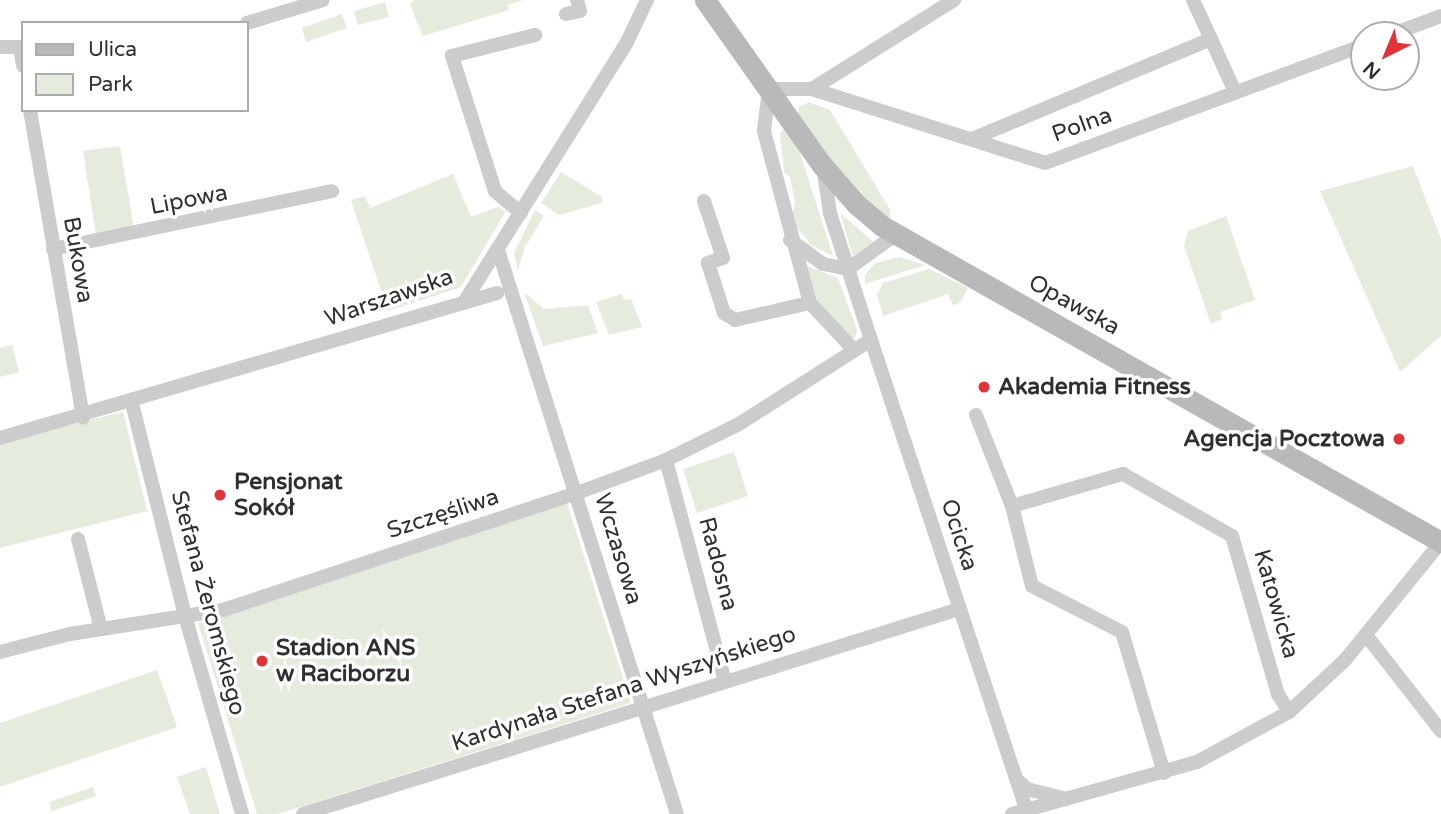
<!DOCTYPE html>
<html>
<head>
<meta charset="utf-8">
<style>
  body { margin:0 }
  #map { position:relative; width:1441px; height:814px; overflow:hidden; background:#fff; font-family:"Varela Round",sans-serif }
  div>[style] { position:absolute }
  .green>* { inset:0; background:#e5ecdd }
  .street>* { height:14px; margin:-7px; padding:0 7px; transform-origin:7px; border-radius:7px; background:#ccc }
  .secondary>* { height:21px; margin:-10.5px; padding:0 10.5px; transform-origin:10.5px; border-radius:10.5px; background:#b9b9b9 }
  .dots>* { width:19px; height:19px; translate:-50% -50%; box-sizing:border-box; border:4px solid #fff; border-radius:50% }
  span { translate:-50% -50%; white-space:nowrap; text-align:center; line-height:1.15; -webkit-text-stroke:7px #fff; paint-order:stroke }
  .street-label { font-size:23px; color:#2f2f2f }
  .poi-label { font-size:23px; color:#2f2f2f; font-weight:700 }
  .left { translate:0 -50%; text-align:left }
  .right { translate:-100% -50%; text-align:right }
  .legend { position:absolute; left:21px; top:21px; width:228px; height:91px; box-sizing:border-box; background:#fff; border:2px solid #acacac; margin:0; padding:9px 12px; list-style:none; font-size:21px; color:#2f2f2f }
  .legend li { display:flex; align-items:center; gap:14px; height:35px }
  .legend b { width:35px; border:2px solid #acacac }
  .north { position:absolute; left:1350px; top:21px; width:70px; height:70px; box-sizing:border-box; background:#fff; border:2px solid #acacac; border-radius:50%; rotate:223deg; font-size:19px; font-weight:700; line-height:28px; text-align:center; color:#2f2f2f }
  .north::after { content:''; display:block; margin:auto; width:24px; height:32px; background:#e43337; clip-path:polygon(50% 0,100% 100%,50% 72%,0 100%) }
</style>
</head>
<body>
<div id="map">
  <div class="green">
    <i style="clip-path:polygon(414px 0,523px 0,508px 5px,509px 10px,423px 36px,410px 5px)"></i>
    <i style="clip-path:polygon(385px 2px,389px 17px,358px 25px,354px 11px)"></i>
    <i style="clip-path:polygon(342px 14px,347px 28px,306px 42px,302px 28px)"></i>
    <i style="clip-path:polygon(809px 102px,830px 110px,891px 211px,888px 222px,865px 205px,797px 119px,799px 107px)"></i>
    <i style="clip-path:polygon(786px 128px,799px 150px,833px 256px,811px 245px,791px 220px,795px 202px,790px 177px,784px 172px,780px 133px)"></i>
    <i style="clip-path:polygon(120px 146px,134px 228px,96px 235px,83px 151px)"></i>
    <i style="clip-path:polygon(1413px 166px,1441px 239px,1441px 336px,1400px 372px,1320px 191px)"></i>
    <i style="clip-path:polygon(561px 172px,602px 197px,602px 203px,559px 215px,541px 203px)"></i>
    <i style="clip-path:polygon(453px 174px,471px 217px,498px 207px,506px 211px,461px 287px,388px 311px,351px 200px,365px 196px,370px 208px)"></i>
    <i style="clip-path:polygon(535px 210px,544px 216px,525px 247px,518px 270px,514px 253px)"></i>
    <i style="clip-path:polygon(840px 213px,874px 242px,853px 256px)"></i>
    <i style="clip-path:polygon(1226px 216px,1255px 300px,1220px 312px,1222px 319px,1211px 324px,1184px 246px,1188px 231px)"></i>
    <i style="clip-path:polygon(900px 257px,925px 265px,865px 284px,865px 275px,875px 263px)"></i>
    <i style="clip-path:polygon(802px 264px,838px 278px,857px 330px,855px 338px,851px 339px,813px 297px)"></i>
    <i style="clip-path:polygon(929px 269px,968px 288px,960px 303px,953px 305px,948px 294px,883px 316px,877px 295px,883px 283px)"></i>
    <i style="clip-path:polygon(524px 292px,544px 309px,588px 305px,598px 333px,543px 346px)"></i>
    <i style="clip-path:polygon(622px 294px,624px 300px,631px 299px,642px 327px,609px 335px,596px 302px)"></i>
    <i style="clip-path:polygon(12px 345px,19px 372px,0 377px,0 348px)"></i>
    <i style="clip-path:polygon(123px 412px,147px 511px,0 548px,0 442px)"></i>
    <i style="clip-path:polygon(734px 452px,748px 496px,697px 513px,683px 469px)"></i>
    <i style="clip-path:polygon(567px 503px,631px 703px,278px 814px,257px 814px,198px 623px)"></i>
    <i style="clip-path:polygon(157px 670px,177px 727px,0 787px,0 723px)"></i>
    <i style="clip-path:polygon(206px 767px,220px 814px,190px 814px,177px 777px)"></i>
    <i style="clip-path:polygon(93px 787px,96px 796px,52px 811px,49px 802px)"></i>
  </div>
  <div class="street">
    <i style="left:1193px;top:0;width:43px;rotate:65.2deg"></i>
    <i style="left:566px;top:14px;width:14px;rotate:-12deg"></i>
    <i style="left:580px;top:11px;width:11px;rotate:-105deg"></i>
    <i style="left:247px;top:23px;width:79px;rotate:-16.8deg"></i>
    <i style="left:1390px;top:35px;width:54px;rotate:-20.4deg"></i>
    <i style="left:0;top:47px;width:23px"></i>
    <i style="left:20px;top:47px;width:19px;rotate:81deg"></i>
    <i style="left:812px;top:89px;width:168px;rotate:-32.1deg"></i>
    <i style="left:30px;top:110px;width:312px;rotate:80.2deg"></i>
    <i style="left:972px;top:139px;width:259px;rotate:-22.7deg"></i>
    <i style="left:1211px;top:39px;width:58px;rotate:65.6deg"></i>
    <i style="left:823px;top:167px;width:47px;rotate:81.3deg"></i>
    <i style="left:830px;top:213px;width:133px;rotate:72.1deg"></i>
    <i style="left:871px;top:340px;width:499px;rotate:71.7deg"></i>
    <i style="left:704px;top:201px;width:60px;rotate:71.6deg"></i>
    <i style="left:723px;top:258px;width:16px;rotate:162deg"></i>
    <i style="left:708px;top:263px;width:52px;rotate:72.3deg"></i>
    <i style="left:724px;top:313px;width:13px;rotate:32deg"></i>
    <i style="left:735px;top:320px;width:77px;rotate:-12.8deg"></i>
    <i style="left:521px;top:213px;width:34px;rotate:-140deg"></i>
    <i style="left:495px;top:191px;width:142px;rotate:-107.7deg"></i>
    <i style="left:452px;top:56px;width:86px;rotate:-14.2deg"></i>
    <i style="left:790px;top:240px;width:41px;rotate:36deg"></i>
    <i style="left:823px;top:264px;width:25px;rotate:11deg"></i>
    <i style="left:848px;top:269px;width:58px;rotate:-35.9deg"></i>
    <i style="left:53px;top:249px;width:285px;rotate:-11.7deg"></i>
    <i style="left:498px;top:250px;width:592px;rotate:72.39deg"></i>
    <i style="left:466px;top:299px;width:303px;rotate:-57.9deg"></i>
    <i style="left:627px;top:42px;width:47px;rotate:-64.5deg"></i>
    <i style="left:854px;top:350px;width:64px;rotate:-133.1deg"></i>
    <i style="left:810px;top:303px;width:178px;rotate:-105deg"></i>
    <i style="left:764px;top:131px;width:42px;rotate:-83.2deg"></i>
    <i style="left:769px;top:89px;width:43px"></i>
    <i style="left:812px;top:89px;width:244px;rotate:17.6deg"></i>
    <i style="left:1045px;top:163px;width:340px;rotate:-20.3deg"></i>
    <i style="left:132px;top:403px;width:219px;rotate:76deg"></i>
    <i style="left:185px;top:616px;width:206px;rotate:73.9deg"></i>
    <i style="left:976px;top:415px;width:98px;rotate:68.4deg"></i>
    <i style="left:1012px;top:506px;width:82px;rotate:76deg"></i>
    <i style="left:1032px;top:586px;width:101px;rotate:27.1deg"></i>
    <i style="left:1122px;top:632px;width:147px;rotate:73.4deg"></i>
    <i style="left:0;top:438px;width:518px;rotate:-16.26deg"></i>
    <i style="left:666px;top:460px;width:229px;rotate:75.1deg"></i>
    <i style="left:1012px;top:506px;width:116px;rotate:-16.1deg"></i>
    <i style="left:1123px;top:474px;width:125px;rotate:29.6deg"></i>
    <i style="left:1232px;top:536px;width:165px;rotate:73.8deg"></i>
    <i style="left:1278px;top:694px;width:21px;rotate:59deg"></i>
    <i style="left:78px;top:539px;width:93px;rotate:75.7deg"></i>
    <i style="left:1366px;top:635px;width:122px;rotate:52deg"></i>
    <i style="left:0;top:652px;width:72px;rotate:-14.4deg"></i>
    <i style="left:70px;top:634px;width:155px;rotate:-8.9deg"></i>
    <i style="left:223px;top:610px;width:373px;rotate:-18.3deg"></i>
    <i style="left:577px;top:493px;width:95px;rotate:-20.3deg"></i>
    <i style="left:666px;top:460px;width:81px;rotate:-26.3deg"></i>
    <i style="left:739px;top:424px;width:156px;rotate:-32.5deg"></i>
    <i style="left:1016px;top:779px;width:15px;rotate:42deg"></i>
    <i style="left:1027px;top:789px;width:41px;rotate:14deg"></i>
    <i style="left:303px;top:814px;width:687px;rotate:-17.35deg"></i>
    <i style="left:1012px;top:814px;width:192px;rotate:-15.7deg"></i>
    <i style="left:1197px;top:762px;width:105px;rotate:-28.5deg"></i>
    <i style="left:1289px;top:712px;width:76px;rotate:-42.9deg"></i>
    <i style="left:1345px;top:660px;width:152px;rotate:-50.9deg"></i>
  </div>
  <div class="secondary">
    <i style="left:705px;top:0;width:202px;rotate:54.7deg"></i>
    <i style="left:822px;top:165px;width:52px;rotate:48.9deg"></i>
    <i style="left:856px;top:204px;width:34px;rotate:40deg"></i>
    <i style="left:882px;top:226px;width:642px;rotate:29.48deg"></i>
  </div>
  <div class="dots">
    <i style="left:984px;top:387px;background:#e43337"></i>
    <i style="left:1399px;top:439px;background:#e43337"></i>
    <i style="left:220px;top:495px;background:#e43337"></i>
    <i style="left:262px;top:661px;background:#e43337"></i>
  </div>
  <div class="street-label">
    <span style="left:1082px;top:125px;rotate:-20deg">Polna</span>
    <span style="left:189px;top:200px;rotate:-11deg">Lipowa</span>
    <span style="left:78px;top:260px;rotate:80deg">Bukowa</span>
    <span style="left:389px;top:298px;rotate:-19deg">Warszawska</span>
    <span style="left:1074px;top:305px;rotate:29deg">Opawska</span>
    <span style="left:443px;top:514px;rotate:-18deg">Szczęśliwa</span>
    <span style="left:959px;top:535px;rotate:72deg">Ocicka</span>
    <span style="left:618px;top:549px;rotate:73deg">Wczasowa</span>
    <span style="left:718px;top:564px;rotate:75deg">Radosna</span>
    <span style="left:208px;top:603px;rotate:75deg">Stefana Żeromskiego</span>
    <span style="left:1276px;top:604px;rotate:74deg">Katowicka</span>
    <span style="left:624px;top:689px;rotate:-18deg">Kardynała Stefana Wyszyńskiego</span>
  </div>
  <div class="poi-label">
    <span class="left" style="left:998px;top:387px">Akademia Fitness</span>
    <span class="right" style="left:1385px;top:439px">Agencja Pocztowa</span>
    <span class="left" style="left:234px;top:495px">Pensjonat<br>Sokół</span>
    <span class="left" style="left:276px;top:661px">Stadion ANS<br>w Raciborzu</span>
  </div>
  <ul class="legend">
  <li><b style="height:9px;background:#b9b9b9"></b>Ulica</li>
  <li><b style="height:19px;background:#e5ecdd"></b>Park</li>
  </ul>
  <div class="north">N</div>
</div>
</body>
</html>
